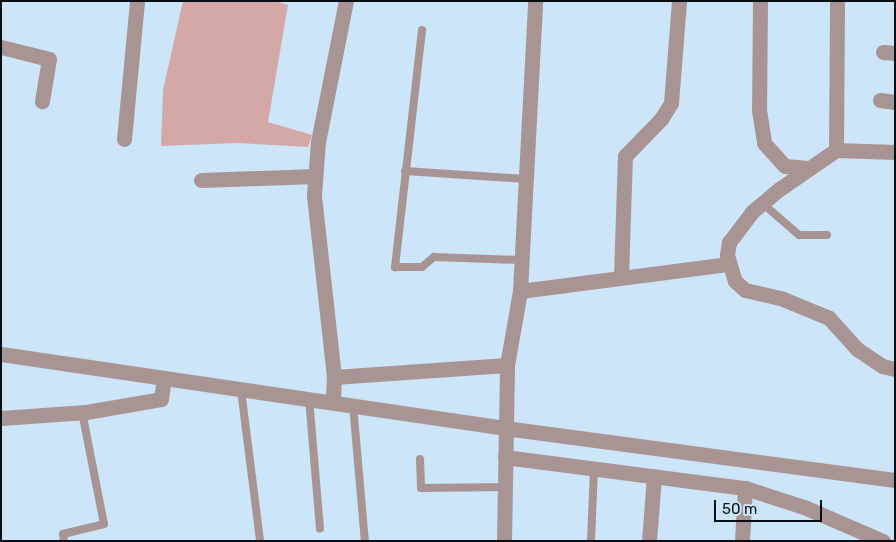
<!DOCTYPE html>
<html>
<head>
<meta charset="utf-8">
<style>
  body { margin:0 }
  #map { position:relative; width:896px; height:542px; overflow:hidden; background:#cce5f8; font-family:Rubik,sans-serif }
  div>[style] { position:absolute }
  .green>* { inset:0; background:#d3a8a6 }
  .service>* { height:8px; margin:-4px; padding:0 4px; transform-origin:4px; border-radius:4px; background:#a89493 }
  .minor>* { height:15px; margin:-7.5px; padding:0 7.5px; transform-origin:7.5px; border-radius:7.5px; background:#a89493 }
  .tertiary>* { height:15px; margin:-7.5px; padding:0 7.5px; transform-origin:7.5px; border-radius:7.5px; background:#a89493 }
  span { translate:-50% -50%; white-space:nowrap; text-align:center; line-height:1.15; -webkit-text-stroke:4px #cce5f8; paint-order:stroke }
  .frame { position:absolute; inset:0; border:2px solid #070f15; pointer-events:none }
  .scale { position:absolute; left:714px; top:500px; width:108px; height:22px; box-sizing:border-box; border:2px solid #070f15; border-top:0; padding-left:6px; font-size:15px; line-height:18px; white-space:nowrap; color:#070f15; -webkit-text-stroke:4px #cce5f8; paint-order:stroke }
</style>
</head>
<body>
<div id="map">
  <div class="green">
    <i style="clip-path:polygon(183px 1px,276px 1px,288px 5px,268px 122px,312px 135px,308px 147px,236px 143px,161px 146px,163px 90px)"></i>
  </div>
  <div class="service">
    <i style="left:422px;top:30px;width:239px;rotate:96.5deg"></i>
    <i style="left:395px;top:267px;width:27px"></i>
    <i style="left:422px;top:267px;width:16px;rotate:-40deg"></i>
    <i style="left:434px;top:257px;width:87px;rotate:2deg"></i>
    <i style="left:405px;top:171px;width:121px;rotate:3.8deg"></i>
    <i style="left:762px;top:203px;width:49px;rotate:40.9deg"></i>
    <i style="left:799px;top:235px;width:28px"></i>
    <i style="left:241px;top:390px;width:152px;rotate:82.8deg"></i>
    <i style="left:309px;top:398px;width:131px;rotate:85.2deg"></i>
    <i style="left:353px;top:405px;width:137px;rotate:85deg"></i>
    <i style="left:420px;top:459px;width:29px;rotate:88deg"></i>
    <i style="left:421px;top:488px;width:84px;rotate:-0.7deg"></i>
    <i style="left:64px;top:541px;width:7px;rotate:-98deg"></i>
    <i style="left:63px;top:534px;width:42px;rotate:-13.7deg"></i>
    <i style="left:104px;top:524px;width:114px;rotate:-101.1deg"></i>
    <i style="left:591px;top:541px;width:72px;rotate:-87.6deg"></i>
  </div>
  <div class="minor">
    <i style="left:760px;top:1px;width:109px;rotate:90.5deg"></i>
    <i style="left:759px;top:110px;width:33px;rotate:81deg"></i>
    <i style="left:764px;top:143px;width:31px;rotate:48deg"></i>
    <i style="left:785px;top:166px;width:25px;rotate:5deg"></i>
    <i style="left:1px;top:47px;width:49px;rotate:14deg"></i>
    <i style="left:49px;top:59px;width:43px;rotate:99.5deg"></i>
    <i style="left:883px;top:52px;width:12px;rotate:5deg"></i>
    <i style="left:880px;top:100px;width:15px;rotate:8deg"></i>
    <i style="left:124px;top:139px;width:139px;rotate:-84.6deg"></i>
    <i style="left:836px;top:150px;width:149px;rotate:-89.6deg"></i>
    <i style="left:895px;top:152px;width:59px;rotate:-178.1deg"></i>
    <i style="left:836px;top:150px;width:70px;rotate:145.4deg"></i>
    <i style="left:778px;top:190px;width:34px;rotate:140deg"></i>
    <i style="left:752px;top:212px;width:38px;rotate:127deg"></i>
    <i style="left:729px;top:242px;width:13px;rotate:99deg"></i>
    <i style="left:727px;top:255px;width:27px;rotate:73deg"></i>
    <i style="left:735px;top:281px;width:13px;rotate:42deg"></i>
    <i style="left:745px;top:290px;width:39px;rotate:13deg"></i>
    <i style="left:783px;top:299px;width:50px;rotate:22.4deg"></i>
    <i style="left:829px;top:318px;width:42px;rotate:47.9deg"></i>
    <i style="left:857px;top:349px;width:30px;rotate:34deg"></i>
    <i style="left:882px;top:366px;width:13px;rotate:13deg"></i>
    <i style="left:201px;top:180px;width:114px;rotate:-2deg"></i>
    <i style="left:621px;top:276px;width:120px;rotate:-88.1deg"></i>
    <i style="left:625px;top:156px;width:52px;rotate:-45.8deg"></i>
    <i style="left:661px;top:119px;width:19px;rotate:-58deg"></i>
    <i style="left:671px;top:103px;width:102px;rotate:-85.5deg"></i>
    <i style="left:520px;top:291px;width:209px;rotate:-7.4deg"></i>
    <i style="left:334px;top:377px;width:173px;rotate:-4deg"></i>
    <i style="left:333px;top:401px;width:24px;rotate:-88deg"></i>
    <i style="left:334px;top:377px;width:183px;rotate:-96.3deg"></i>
    <i style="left:314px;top:195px;width:53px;rotate:-85.7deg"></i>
    <i style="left:318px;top:142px;width:144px;rotate:-78.8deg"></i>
    <i style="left:1px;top:418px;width:85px;rotate:-4deg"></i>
    <i style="left:86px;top:412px;width:76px;rotate:-9.8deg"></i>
    <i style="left:161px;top:399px;width:21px;rotate:-82deg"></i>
    <i style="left:505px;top:457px;width:242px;rotate:7.4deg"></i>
    <i style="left:745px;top:488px;width:62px;rotate:17.9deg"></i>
    <i style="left:804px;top:507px;width:86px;rotate:23.3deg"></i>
    <i style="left:504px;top:541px;width:176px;rotate:-89deg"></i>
    <i style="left:507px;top:365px;width:75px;rotate:-80deg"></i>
    <i style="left:520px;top:291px;width:290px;rotate:-87deg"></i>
    <i style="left:649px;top:541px;width:65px;rotate:-85.6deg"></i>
    <i style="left:742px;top:541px;width:53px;rotate:-86.8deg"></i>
  </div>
  <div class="tertiary">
    <i style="left:1px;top:354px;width:509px;rotate:8.35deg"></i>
    <i style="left:505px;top:428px;width:393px;rotate:7.6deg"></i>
  </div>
  <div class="frame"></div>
  <div class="scale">50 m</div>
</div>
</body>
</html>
